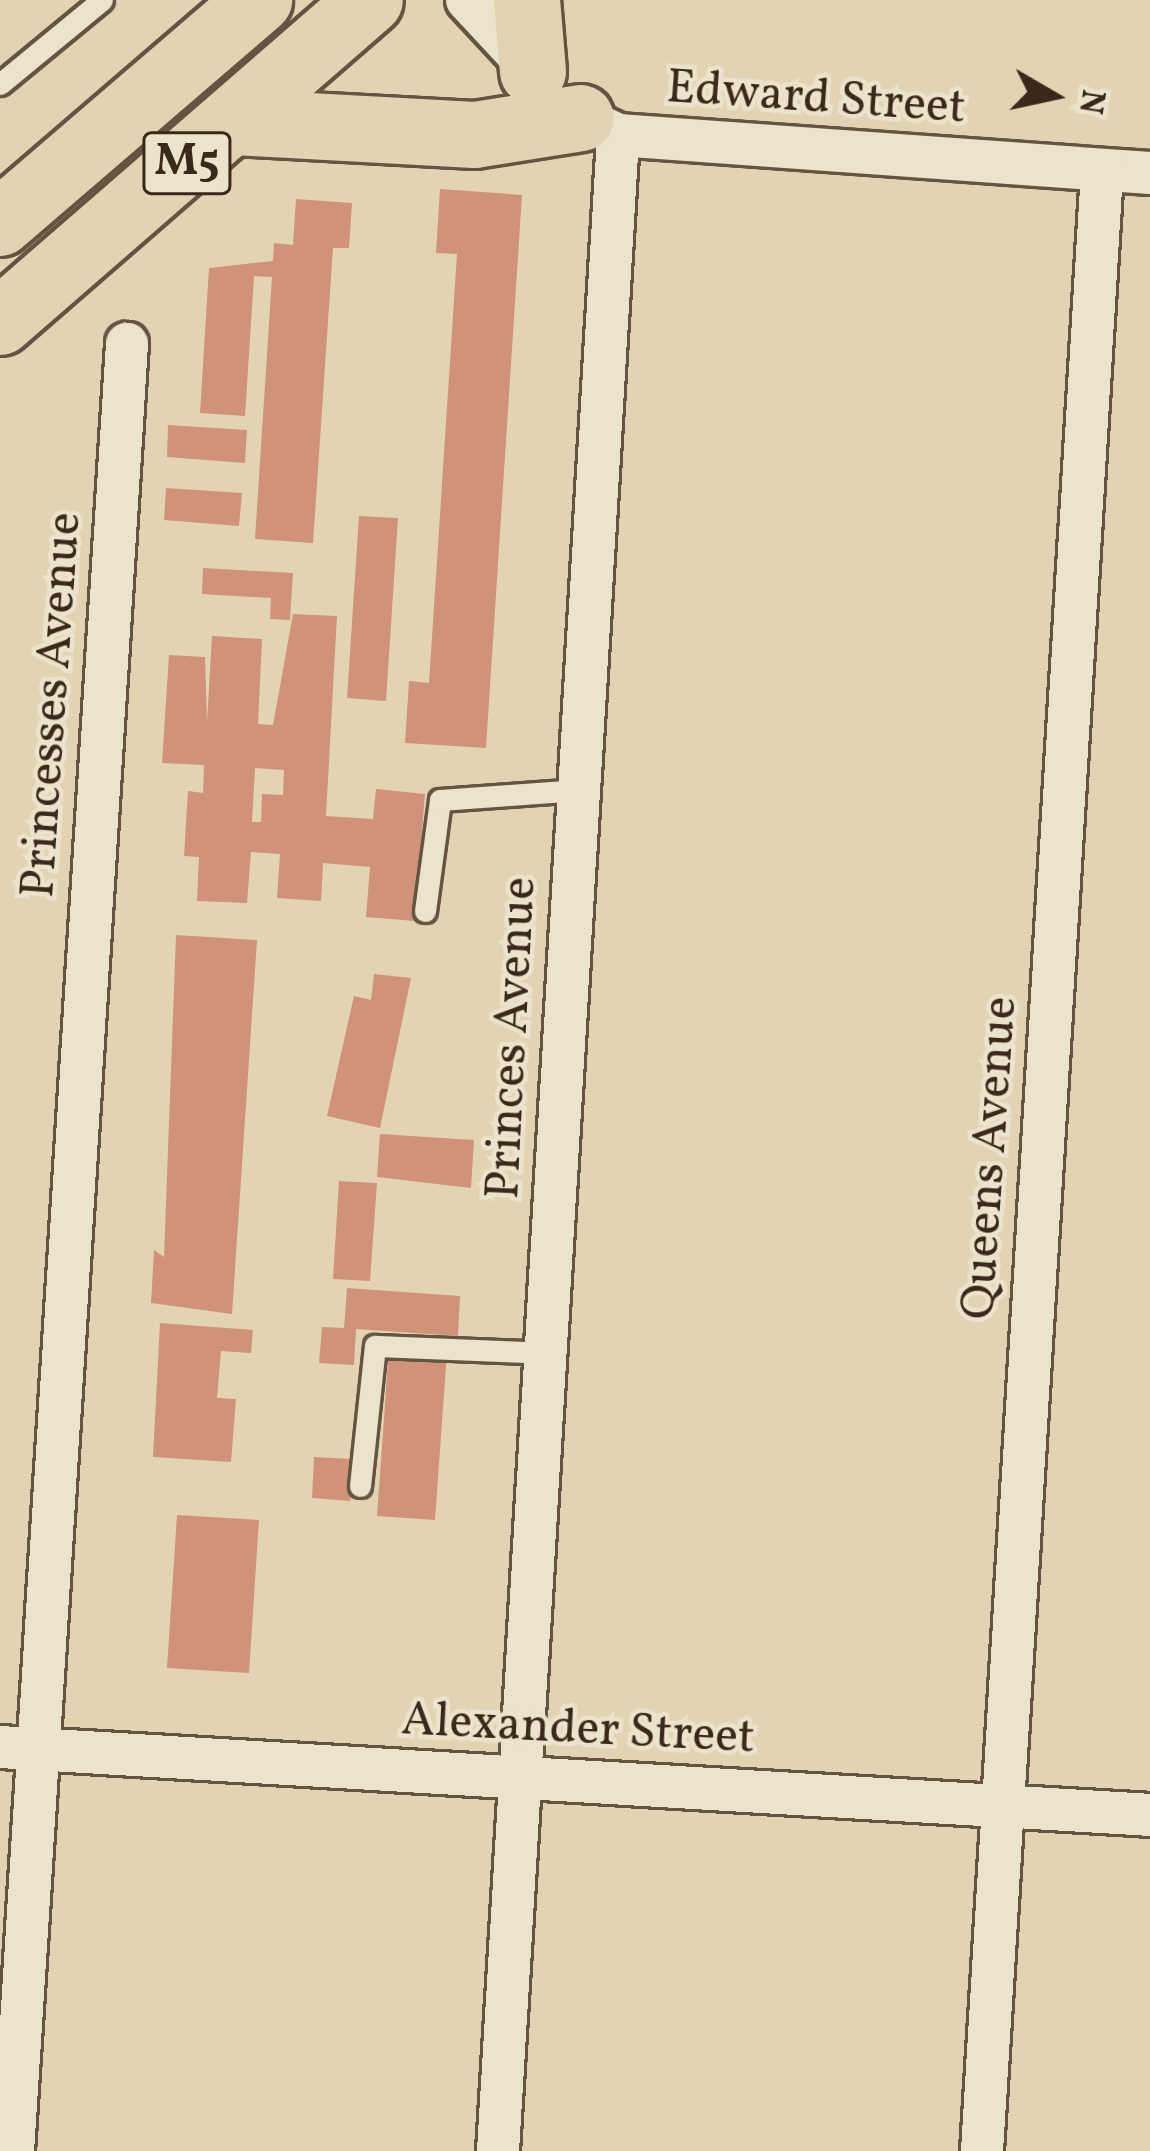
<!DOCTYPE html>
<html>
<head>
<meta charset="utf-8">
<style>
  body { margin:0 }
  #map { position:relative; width:1150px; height:2151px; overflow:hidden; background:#e2d4b2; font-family:Vollkorn,serif }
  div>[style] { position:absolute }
  .building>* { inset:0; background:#d1927a }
  .roads { filter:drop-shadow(3px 0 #645441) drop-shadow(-3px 0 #645441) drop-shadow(0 3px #645441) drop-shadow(0 -3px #645441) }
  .service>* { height:21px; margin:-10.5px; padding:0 10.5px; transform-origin:10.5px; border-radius:10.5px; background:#ece3cd }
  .minor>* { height:42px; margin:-21px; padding:0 21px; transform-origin:21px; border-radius:21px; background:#ece3cd }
  .primary>* { height:66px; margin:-33px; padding:0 33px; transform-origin:33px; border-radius:33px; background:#e2d4b2 }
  span { translate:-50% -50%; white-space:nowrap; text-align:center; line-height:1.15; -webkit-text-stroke:9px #ece3cd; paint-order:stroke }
  .shield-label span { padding:3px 9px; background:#ece3cd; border:3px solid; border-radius:9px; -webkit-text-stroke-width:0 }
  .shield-label { font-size:45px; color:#3a291b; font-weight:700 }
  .street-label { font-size:48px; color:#3a291b }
  .north { position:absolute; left:994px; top:36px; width:120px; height:120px; -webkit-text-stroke:9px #ece3cd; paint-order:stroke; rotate:99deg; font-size:33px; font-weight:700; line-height:48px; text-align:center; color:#3a291b }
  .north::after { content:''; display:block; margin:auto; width:42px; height:54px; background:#3a291b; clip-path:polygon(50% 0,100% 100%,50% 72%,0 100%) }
</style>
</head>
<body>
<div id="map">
  <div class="building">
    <i style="clip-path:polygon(440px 189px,522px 195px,486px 748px,405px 743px,409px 681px,429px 683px,457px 254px,436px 253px)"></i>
    <i style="clip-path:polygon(296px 199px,352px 203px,349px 248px,333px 248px,313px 543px,255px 539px,272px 277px,254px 276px,245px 416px,200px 413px,209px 268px,273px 261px,274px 243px,293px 245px)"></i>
    <i style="clip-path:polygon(168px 425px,247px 430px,245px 463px,167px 457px)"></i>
    <i style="clip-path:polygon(166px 488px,242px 493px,239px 526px,164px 520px)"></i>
    <i style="clip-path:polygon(359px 516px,398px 518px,386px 701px,347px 698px)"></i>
    <i style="clip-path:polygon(203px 568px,293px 573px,290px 620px,270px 619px,271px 598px,202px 594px)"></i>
    <i style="clip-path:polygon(evenodd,293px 614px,337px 616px,326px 816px,373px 819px,376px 789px,425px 794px,415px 921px,366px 917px,370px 867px,323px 863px,321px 901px,277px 898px,280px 854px,251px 852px,247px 903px,197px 901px,199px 857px,184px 856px,188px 791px,203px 793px,204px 765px,162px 763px,169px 655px,205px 657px,207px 722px,212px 636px,262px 639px,258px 724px,273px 725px,293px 614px,255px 768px,284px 770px,283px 795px,262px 794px,261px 822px,252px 822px,255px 768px)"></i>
    <i style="clip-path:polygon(176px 935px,257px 940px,232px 1314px,151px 1303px,154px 1250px,164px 1257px)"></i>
    <i style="clip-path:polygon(374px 974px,411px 978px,380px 1128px,327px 1116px,354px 996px,371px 1000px)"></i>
    <i style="clip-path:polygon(380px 1134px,474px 1140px,471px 1188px,377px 1177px)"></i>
    <i style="clip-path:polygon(339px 1181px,377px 1183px,370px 1281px,333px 1279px)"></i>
    <i style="clip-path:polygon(347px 1288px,460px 1296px,458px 1336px,356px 1329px,354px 1365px,319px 1363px,322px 1327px,344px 1328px)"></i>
    <i style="clip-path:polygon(160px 1323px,253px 1330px,251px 1353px,221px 1351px,217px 1398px,236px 1399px,231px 1462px,153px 1457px)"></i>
    <i style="clip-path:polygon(389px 1348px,447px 1352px,435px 1520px,377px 1516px)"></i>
    <i style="clip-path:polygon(314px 1457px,352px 1459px,350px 1501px,312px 1498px)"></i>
    <i style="clip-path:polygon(177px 1515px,259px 1520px,249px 1673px,167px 1668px)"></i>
  </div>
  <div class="roads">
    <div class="service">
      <i style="left:0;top:84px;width:132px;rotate:-39.5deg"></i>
      <i style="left:425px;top:911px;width:112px;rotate:-82.3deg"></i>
      <i style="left:440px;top:800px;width:139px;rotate:-4.1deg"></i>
      <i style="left:360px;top:1486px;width:141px;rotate:-83.9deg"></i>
      <i style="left:375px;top:1346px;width:171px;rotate:2.3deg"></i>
    </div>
    <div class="minor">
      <i style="left:467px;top:0;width:101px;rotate:47deg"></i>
      <i style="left:597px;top:125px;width:23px;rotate:25deg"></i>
      <i style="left:618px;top:135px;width:533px;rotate:4.09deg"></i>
      <i style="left:0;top:1747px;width:1152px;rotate:3.38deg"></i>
      <i style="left:13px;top:2151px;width:1811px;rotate:-86.39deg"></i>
      <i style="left:498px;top:2151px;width:2020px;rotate:-86.59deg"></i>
      <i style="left:982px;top:2151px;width:1984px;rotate:-86.53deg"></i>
    </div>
    <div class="primary">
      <i style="left:527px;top:0;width:72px;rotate:85.2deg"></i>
      <i style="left:235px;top:122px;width:240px;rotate:3.1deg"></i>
      <i style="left:475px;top:135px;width:107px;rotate:-9.1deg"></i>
      <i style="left:0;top:223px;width:342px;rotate:-40.7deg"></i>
      <i style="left:0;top:322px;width:490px;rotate:-41deg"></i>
    </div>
  </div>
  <div class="shield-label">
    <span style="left:187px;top:163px">M5</span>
  </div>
  <div class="street-label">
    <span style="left:816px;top:99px;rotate:4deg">Edward Street</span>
    <span style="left:53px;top:705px;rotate:-86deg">Princesses Avenue</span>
    <span style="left:513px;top:1038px;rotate:-87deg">Princes Avenue</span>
    <span style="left:991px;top:1158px;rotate:-86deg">Queens Avenue</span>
    <span style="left:578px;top:1730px;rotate:3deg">Alexander Street</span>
  </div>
  <div class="north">N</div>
</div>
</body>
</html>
